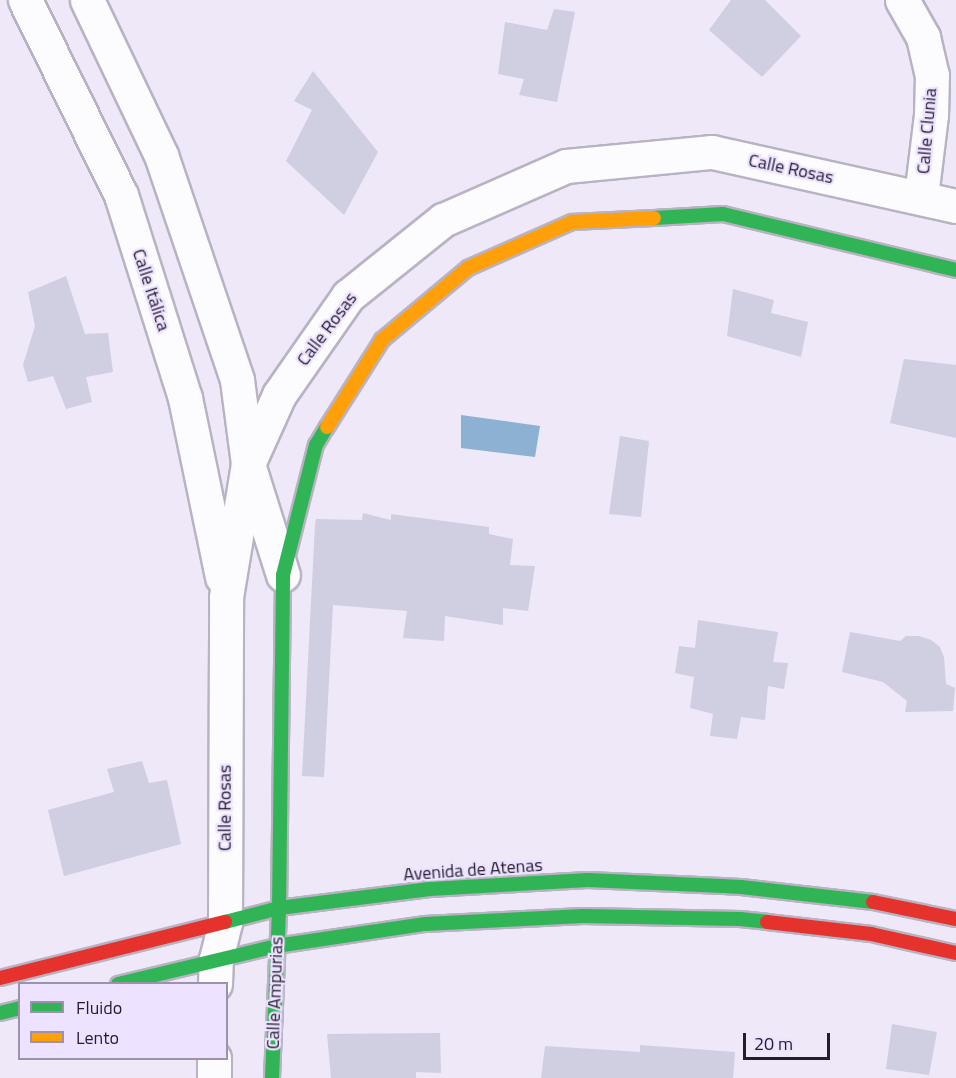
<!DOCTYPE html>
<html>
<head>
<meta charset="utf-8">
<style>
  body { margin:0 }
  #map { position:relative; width:956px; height:1078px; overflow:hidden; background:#eee8f9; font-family:"Titillium Web",sans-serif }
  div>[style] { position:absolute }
  .water>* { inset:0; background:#8db1d2 }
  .building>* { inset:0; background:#d0cee1 }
  .roads { filter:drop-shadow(2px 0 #b8b3c2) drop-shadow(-2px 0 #b8b3c2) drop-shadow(0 2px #b8b3c2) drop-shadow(0 -2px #b8b3c2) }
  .street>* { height:33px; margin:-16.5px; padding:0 16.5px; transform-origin:16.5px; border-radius:16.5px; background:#fcfcfe }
  .fast>* { height:14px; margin:-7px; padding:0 7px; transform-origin:7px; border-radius:7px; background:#30b455 }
  .slow>* { height:14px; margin:-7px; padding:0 7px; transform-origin:7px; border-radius:7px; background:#ff9f0a }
  .jam>* { height:14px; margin:-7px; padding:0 7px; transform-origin:7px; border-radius:7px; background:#e5322d }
  span { translate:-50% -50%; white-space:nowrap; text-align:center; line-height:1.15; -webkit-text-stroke:4.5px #ede2ff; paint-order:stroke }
  .street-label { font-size:18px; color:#231d2e }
  .legend { position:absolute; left:18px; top:982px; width:210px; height:78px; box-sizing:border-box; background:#ede2ff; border:2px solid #9c93ab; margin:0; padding:8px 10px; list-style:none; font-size:18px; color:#231d2e }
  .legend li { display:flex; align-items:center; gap:12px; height:30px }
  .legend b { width:30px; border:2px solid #9c93ab }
  .scale { position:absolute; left:743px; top:1033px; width:87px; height:27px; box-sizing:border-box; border:3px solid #231d2e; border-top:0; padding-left:8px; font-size:18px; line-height:21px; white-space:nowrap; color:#231d2e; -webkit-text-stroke:4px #ede2ff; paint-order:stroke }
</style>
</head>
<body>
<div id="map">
  <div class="water">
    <i style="clip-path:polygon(461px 415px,540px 426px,535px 457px,461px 448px)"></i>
  </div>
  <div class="building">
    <i style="clip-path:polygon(731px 0,765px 0,801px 36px,762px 77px,709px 30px)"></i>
    <i style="clip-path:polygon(554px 9px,575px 12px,557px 102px,519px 95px,524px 79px,498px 74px,505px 22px,547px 30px)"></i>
    <i style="clip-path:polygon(313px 71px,378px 152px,344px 215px,286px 161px,312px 110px,294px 101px)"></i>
    <i style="clip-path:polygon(66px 276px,85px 334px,108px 333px,113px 372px,86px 377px,92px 402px,66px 409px,53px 376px,28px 382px,23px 365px,35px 326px,28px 292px)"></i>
    <i style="clip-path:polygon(733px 289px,774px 300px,771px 313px,808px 322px,801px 357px,727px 336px)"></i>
    <i style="clip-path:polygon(904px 359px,956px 365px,956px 438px,890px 423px)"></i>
    <i style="clip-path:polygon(620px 436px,649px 441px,641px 517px,609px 514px)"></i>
    <i style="clip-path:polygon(363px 513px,391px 520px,391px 514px,489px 527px,489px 534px,513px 539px,510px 565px,535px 566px,528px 611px,503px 608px,503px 625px,445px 616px,444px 641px,403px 638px,407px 611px,333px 605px,324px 777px,302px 776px,315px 525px,316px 519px,362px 520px)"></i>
    <i style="clip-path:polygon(698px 620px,778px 632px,773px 662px,788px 663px,784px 689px,768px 686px,765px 720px,741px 717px,737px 739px,710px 736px,713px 714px,690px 708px,694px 677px,675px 673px,679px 646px,695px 648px)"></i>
    <i style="clip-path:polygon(850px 632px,900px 641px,906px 636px,919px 636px,931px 640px,940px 647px,944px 657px,946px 684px,955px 688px,953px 711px,905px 712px,907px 701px,883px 682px,842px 672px)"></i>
    <i style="clip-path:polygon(142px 761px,149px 783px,167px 780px,181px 844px,64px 876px,48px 810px,114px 792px,107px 769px)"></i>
    <i style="clip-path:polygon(892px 1024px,937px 1032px,929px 1075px,886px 1069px)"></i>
    <i style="clip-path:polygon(440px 1033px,441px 1073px,416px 1072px,416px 1078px,331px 1078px,327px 1034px)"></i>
    <i style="clip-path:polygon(640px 1045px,735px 1052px,733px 1078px,541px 1078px,545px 1046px,640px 1052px)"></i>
  </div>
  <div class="roads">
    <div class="street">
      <i style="left:25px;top:0;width:217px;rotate:63.8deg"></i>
      <i style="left:121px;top:195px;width:213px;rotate:72.5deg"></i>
      <i style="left:185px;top:398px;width:183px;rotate:78.3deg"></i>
      <i style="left:87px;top:0;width:172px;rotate:64.5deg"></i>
      <i style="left:161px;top:155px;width:237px;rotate:71.3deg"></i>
      <i style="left:237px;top:380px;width:85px;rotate:82.5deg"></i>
      <i style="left:248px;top:464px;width:116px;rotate:72.5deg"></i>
      <i style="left:902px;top:0;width:43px;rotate:60.4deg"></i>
      <i style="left:923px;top:37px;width:39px;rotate:77deg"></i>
      <i style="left:932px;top:75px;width:40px;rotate:91.4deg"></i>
      <i style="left:931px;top:115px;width:83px;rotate:97deg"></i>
      <i style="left:215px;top:984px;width:25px;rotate:-88deg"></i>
      <i style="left:216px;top:959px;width:38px;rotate:-76deg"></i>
      <i style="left:225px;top:922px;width:325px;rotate:-89.8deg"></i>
      <i style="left:226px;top:597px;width:135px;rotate:-80.6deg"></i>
      <i style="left:248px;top:464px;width:76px;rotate:-65.8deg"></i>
      <i style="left:279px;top:395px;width:121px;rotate:-55.1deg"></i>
      <i style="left:348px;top:296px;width:122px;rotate:-38.7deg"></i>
      <i style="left:443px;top:220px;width:134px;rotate:-23.7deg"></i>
      <i style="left:566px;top:166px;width:147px;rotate:-5.5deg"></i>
      <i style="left:712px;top:152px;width:250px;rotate:12.5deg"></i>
      <i style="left:214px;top:1078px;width:20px;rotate:-90deg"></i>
    </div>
    <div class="fast">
      <i style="left:654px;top:218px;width:69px;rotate:-3.3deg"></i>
      <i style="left:723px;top:214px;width:240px;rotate:13.5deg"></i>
      <i style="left:225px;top:922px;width:56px;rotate:-14.5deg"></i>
      <i style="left:279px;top:908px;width:152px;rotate:-7.2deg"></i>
      <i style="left:430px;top:889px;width:158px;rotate:-3.3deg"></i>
      <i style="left:588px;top:880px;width:153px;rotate:2.6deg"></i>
      <i style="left:741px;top:887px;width:133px;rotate:6.5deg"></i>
      <i style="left:118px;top:984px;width:163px;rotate:-13.5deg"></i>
      <i style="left:276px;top:946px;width:151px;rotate:-8.4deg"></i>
      <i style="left:425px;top:924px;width:158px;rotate:-2.9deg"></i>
      <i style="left:583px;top:916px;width:157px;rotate:1.1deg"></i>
      <i style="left:740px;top:919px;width:27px;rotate:6deg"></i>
      <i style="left:0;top:1013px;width:21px;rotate:-14deg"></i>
      <i style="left:272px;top:1078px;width:170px;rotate:-87.6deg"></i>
      <i style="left:279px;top:908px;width:333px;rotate:-89.3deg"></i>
      <i style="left:283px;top:575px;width:134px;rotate:-75.8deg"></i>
      <i style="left:316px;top:445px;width:21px;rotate:-59deg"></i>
    </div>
    <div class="slow">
      <i style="left:327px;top:427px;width:103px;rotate:-57.7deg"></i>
      <i style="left:382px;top:340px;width:112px;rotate:-39.9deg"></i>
      <i style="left:468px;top:268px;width:114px;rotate:-23.9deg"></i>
      <i style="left:572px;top:222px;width:82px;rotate:-2.8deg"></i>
    </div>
    <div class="jam">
      <i style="left:873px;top:902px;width:85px;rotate:11.6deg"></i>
      <i style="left:767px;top:922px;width:105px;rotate:6.6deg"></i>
      <i style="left:871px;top:934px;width:87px;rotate:12.6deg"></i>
      <i style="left:0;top:978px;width:232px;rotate:-14deg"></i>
    </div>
  </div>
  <div class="street-label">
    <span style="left:927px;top:131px;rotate:-85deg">Calle Clunia</span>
    <span style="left:791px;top:169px;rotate:12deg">Calle Rosas</span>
    <span style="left:151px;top:290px;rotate:72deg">Calle Itálica</span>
    <span style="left:327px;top:329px;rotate:-53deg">Calle Rosas</span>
    <span style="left:225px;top:808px;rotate:-90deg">Calle Rosas</span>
    <span style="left:473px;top:870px;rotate:-4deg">Avenida de Atenas</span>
    <span style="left:275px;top:993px;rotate:-88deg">Calle Ampurias</span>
  </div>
  <ul class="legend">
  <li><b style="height:8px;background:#30b455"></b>Fluido</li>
  <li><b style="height:8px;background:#ff9f0a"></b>Lento</li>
  </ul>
  <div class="scale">20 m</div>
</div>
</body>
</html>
